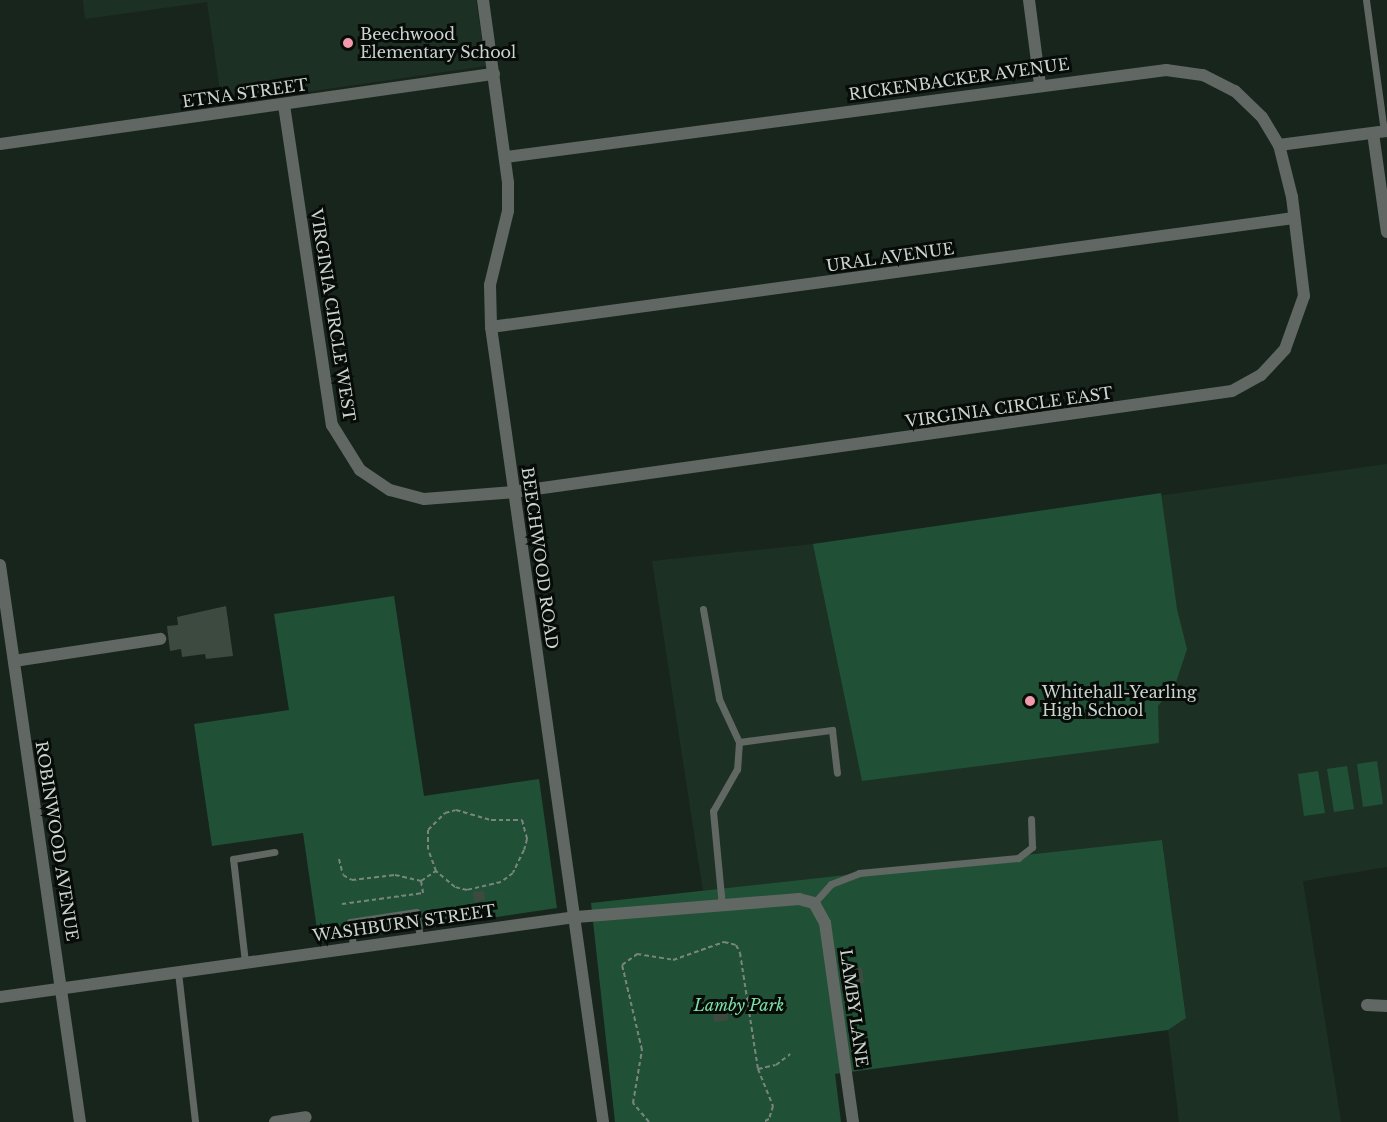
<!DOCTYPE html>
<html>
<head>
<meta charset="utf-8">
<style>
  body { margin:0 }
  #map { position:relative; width:1387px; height:1122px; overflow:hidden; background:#18251c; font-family:"Libre Baskerville",serif }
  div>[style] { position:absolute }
  .built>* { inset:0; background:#1d3024 }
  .green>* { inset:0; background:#205136 }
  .building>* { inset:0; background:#3c4a40 }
  .path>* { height:2px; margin-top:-1px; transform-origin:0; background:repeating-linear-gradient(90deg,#7a857d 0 4.5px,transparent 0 7.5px) }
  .service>* { height:7px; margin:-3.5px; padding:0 3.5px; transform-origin:3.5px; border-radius:3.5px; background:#616763 }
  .minor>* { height:12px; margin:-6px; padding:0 6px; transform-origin:6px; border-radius:6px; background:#616763 }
  .tertiary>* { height:12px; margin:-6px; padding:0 6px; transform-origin:6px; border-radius:6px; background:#616763 }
  .dots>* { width:16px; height:16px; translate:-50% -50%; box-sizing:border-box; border:3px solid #070c09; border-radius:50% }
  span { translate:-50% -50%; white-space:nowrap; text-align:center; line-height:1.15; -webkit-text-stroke:6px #070c09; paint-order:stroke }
  .poi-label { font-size:16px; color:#ccd4ce }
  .left { translate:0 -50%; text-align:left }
  .street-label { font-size:16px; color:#ccd4ce }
  .park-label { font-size:16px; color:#7ee0a6; font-style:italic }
</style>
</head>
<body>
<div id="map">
  <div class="built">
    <i style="clip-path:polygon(83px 0,476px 0,486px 66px,222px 104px,207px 2px,85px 19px)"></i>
    <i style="clip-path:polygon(1387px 464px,1387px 867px,1303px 881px,1341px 1122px,1179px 1122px,1168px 1030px,1186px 1017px,1162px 840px,703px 891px,652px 561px,813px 544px)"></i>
  </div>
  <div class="green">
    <i style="clip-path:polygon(1161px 493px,1177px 609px,1187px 649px,1175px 685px,1158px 706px,1159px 743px,862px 781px,813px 544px)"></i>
    <i style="clip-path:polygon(394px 596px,424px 796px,539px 779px,557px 908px,319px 943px,303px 833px,212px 846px,194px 724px,289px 710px,274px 614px)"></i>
    <i style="clip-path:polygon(1377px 761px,1383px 804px,1363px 807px,1357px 764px)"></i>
    <i style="clip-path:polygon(1347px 766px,1354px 809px,1334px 812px,1327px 769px)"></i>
    <i style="clip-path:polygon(1318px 771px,1325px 813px,1304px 816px,1298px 774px)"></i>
    <i style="clip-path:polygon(1162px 840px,1186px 1018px,1168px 1030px,835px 1074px,841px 1122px,615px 1122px,591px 903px)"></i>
  </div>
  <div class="building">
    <i style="clip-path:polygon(226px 606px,233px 656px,206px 659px,205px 654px,182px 657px,181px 649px,170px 651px,167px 626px,178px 625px,177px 617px)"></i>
    <i style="clip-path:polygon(484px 891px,485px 900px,474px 902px,473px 892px)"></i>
    <i style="clip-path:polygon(862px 968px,864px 983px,854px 984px,852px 969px)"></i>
    <i style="clip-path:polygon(727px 1008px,728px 1020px,714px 1022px,713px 1010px)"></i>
  </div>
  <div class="path">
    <i style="left:339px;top:859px;width:16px;rotate:76deg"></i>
    <i style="left:343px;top:875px;width:10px;rotate:29deg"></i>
    <i style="left:352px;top:880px;width:43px;rotate:-6.6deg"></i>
    <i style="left:395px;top:875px;width:27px;rotate:13deg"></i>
    <i style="left:421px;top:881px;width:18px;rotate:-34deg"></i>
    <i style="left:436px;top:871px;width:23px;rotate:-110deg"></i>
    <i style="left:428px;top:849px;width:19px;rotate:-90deg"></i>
    <i style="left:428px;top:830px;width:24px;rotate:-45deg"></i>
    <i style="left:445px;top:813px;width:11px;rotate:-15deg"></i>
    <i style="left:456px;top:810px;width:36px;rotate:16deg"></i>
    <i style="left:491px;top:820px;width:31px"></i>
    <i style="left:522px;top:820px;width:20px;rotate:75deg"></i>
    <i style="left:527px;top:839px;width:11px;rotate:105deg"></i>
    <i style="left:524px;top:850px;width:25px;rotate:116deg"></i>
    <i style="left:513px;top:873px;width:15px;rotate:143deg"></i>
    <i style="left:501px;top:882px;width:35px;rotate:167deg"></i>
    <i style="left:467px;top:890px;width:12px;rotate:-166deg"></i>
    <i style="left:455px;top:887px;width:25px;rotate:-140deg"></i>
    <i style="left:342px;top:904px;width:82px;rotate:-7.7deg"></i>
    <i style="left:423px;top:893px;width:12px;rotate:-99deg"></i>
    <i style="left:729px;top:997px;width:17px;rotate:83deg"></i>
    <i style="left:731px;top:1014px;width:39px;rotate:-7deg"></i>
    <i style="left:758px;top:1069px;width:18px;rotate:-13deg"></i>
    <i style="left:776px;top:1065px;width:18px;rotate:-38deg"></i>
    <i style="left:649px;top:1122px;width:25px;rotate:-130deg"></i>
    <i style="left:633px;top:1103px;width:54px;rotate:-80.4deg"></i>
    <i style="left:642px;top:1050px;width:87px;rotate:-103.2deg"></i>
    <i style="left:622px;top:965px;width:19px;rotate:-36deg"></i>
    <i style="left:637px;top:954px;width:36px;rotate:9deg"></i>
    <i style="left:673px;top:960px;width:54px;rotate:-19.4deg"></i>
    <i style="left:724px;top:942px;width:12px;rotate:14deg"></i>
    <i style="left:736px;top:945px;width:9px;rotate:63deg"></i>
    <i style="left:740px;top:953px;width:117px;rotate:81.2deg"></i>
    <i style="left:758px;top:1069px;width:40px;rotate:68deg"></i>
    <i style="left:773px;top:1106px;width:14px;rotate:107deg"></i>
    <i style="left:769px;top:1119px;width:7px;rotate:153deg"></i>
  </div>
  <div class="service">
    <i style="left:1366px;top:0;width:132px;rotate:82.2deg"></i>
    <i style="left:703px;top:609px;width:91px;rotate:79.9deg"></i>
    <i style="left:719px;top:699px;width:47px;rotate:65.1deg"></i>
    <i style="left:739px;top:742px;width:27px;rotate:94deg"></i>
    <i style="left:737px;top:769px;width:48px;rotate:119.7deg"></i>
    <i style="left:713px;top:811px;width:95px;rotate:84.6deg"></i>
    <i style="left:739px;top:742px;width:94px;rotate:-7.4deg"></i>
    <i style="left:832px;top:730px;width:43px;rotate:83.4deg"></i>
    <i style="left:814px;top:903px;width:25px;rotate:-48deg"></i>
    <i style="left:831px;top:884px;width:30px;rotate:-21deg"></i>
    <i style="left:859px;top:873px;width:160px;rotate:-5.4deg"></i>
    <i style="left:1018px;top:858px;width:18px;rotate:-38deg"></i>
    <i style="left:1032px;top:847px;width:28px;rotate:-92deg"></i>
    <i style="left:353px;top:946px;width:24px;rotate:-97deg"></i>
    <i style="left:350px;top:922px;width:67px;rotate:-8.6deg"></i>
    <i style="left:416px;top:912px;width:26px;rotate:81deg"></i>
    <i style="left:245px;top:962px;width:104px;rotate:-96.6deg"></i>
    <i style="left:233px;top:859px;width:42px;rotate:-9.7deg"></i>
    <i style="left:178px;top:972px;width:151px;rotate:83.5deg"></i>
  </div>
  <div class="minor">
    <i style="left:1029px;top:0;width:86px;rotate:82.6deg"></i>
    <i style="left:284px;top:105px;width:324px;rotate:81.5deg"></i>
    <i style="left:332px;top:425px;width:53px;rotate:58.1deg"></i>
    <i style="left:360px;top:470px;width:36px;rotate:34deg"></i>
    <i style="left:390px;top:490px;width:35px;rotate:15deg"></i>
    <i style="left:424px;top:499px;width:90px;rotate:-4.4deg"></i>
    <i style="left:514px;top:492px;width:725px;rotate:-8.01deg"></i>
    <i style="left:1232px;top:391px;width:33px;rotate:-29deg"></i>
    <i style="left:1261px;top:375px;width:35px;rotate:-47deg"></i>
    <i style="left:1285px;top:349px;width:56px;rotate:-70.3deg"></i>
    <i style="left:1304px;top:296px;width:100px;rotate:-96.9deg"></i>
    <i style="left:1292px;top:197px;width:54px;rotate:-104deg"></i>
    <i style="left:1373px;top:133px;width:100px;rotate:82deg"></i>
    <i style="left:0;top:144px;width:499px;rotate:-8.1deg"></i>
    <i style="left:506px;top:157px;width:666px;rotate:-7.51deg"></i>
    <i style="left:1166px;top:70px;width:37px;rotate:8deg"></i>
    <i style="left:1203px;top:75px;width:36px;rotate:27deg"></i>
    <i style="left:1235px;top:91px;width:37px;rotate:44deg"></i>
    <i style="left:1262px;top:117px;width:33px;rotate:59deg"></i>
    <i style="left:1279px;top:145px;width:109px;rotate:-7.4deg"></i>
    <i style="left:491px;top:327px;width:810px;rotate:-7.73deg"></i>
    <i style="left:0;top:565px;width:563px;rotate:81.83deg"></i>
    <i style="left:14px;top:661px;width:148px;rotate:-8.6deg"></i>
    <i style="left:0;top:997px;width:582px;rotate:-7.91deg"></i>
    <i style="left:576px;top:917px;width:224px;rotate:-4.6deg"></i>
    <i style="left:799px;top:899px;width:16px;rotate:15deg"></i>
    <i style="left:814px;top:903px;width:23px;rotate:61deg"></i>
    <i style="left:825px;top:923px;width:201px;rotate:82deg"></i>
    <i style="left:1367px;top:1005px;width:20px;rotate:3deg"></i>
    <i style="left:275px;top:1122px;width:31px;rotate:-9deg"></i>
  </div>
  <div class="tertiary">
    <i style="left:483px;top:0;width:185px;rotate:82.2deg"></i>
    <i style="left:508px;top:183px;width:28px;rotate:90deg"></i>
    <i style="left:508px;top:211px;width:76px;rotate:103.7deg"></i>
    <i style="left:490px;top:285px;width:42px;rotate:88.6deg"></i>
    <i style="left:491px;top:327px;width:803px;rotate:81.98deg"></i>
  </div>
  <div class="dots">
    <i style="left:348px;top:43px;background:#f29aac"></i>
    <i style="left:1030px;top:701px;background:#f29aac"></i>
  </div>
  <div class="poi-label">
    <span class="left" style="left:360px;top:43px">Beechwood<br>Elementary School</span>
    <span class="left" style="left:1042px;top:701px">Whitehall-Yearling<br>High School</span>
  </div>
  <div class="street-label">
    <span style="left:959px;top:79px;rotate:-8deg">RICKENBACKER AVENUE</span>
    <span style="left:245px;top:93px;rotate:-8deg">ETNA STREET</span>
    <span style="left:890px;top:257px;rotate:-8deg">URAL AVENUE</span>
    <span style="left:333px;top:315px;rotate:81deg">VIRGINIA CIRCLE WEST</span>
    <span style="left:1009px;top:407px;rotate:-8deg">VIRGINIA CIRCLE EAST</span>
    <span style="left:540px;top:558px;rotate:82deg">BEECHWOOD ROAD</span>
    <span style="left:57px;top:841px;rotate:81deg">ROBINWOOD AVENUE</span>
    <span style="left:404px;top:923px;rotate:-8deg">WASHBURN STREET</span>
    <span style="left:854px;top:1008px;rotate:82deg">LAMBY LANE</span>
  </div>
  <div class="park-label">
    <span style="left:739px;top:1005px">Lamby Park</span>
  </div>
</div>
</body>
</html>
